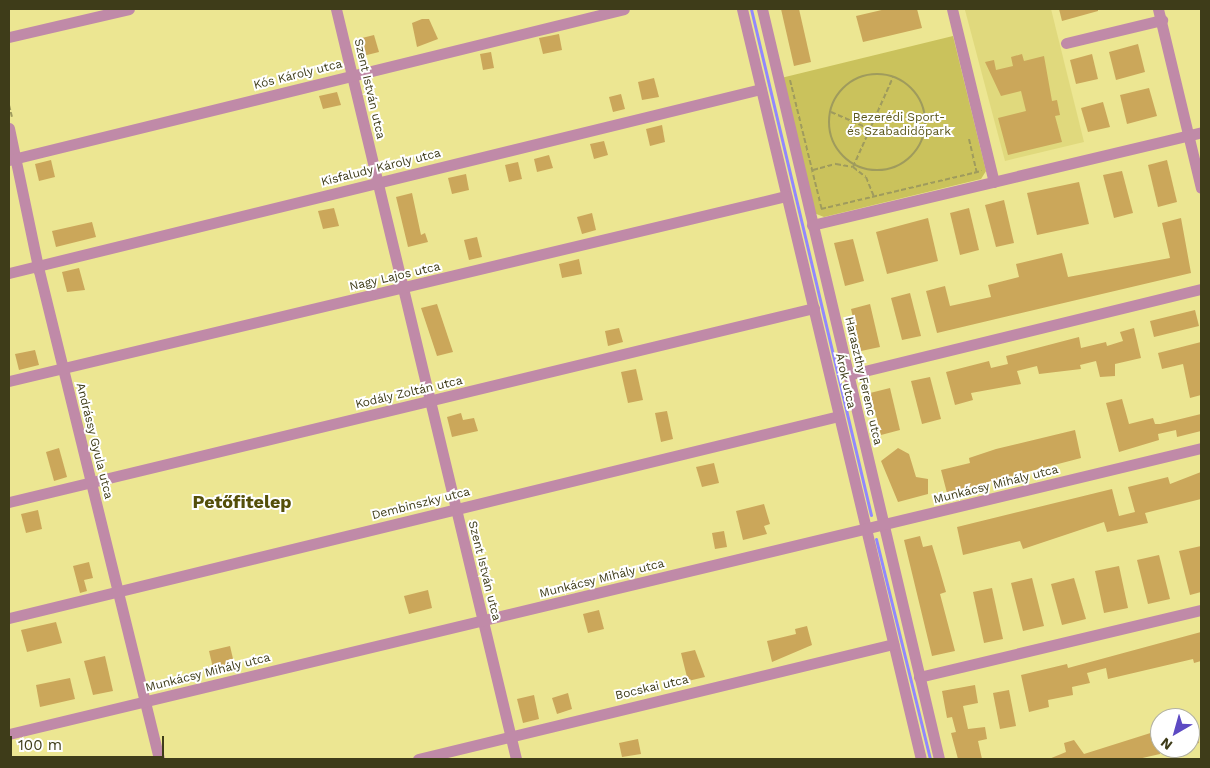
<!DOCTYPE html>
<html>
<head>
<meta charset="utf-8">
<style>
  body { margin:0 }
  #map { position:relative; width:1210px; height:768px; overflow:hidden; background:#ece692; font-family:"Work Sans",sans-serif }
  div>[style] { position:absolute }
  .built>* { inset:0; background:#e0d97d }
  .green>* { inset:0; background:#cac25c }
  .stream>* { height:3px; margin:-1.5px; padding:0 1.5px; transform-origin:1.5px; border-radius:1.5px; background:#9288fd }
  .building>* { inset:0; background:#cba75a }
  .path>* { height:2px; margin-top:-1px; transform-origin:0; background:repeating-linear-gradient(90deg,#9f9b5d 0 5px,transparent 0 7.5px) }
  .path>.ring { margin:-1px; padding:0; box-sizing:content-box; background:none; border:2px solid #9f9b5d; border-radius:50% }
  .minor>* { height:11px; margin:-5.5px; padding:0 5.5px; transform-origin:5.5px; border-radius:5.5px; background:#c08aa8 }
  span { translate:-50% -50%; white-space:nowrap; text-align:center; line-height:1.15; -webkit-text-stroke:4px #fff; paint-order:stroke }
  .street-label { font-size:12px; color:#3e3c19 }
  .park-label { font-size:12px; color:#5b571c }
  .district-label { font-size:18px; color:#544f0a; font-weight:700 }
  .frame { position:absolute; inset:0; border:10px solid #3e3c19; pointer-events:none }
  .north { position:absolute; left:1150px; top:708px; width:50px; height:50px; box-sizing:border-box; background:#fff; border:1px solid #b2b1a3; border-radius:50%; rotate:218deg; font-size:14px; font-weight:700; line-height:20px; text-align:center; color:#3e3c19 }
  .north::after { content:''; display:block; margin:auto; width:18px; height:22px; background:#5d4ac3; clip-path:polygon(50% 0,100% 100%,50% 72%,0 100%) }
  .scale { position:absolute; left:10px; top:736px; width:154px; height:22px; box-sizing:border-box; border:2px solid #3e3c19; border-top:0; padding-left:6px; font-size:15px; line-height:18px; white-space:nowrap; color:#3e3c19; -webkit-text-stroke:4px #fff; paint-order:stroke }
</style>
</head>
<body>
<div id="map">
  <div class="built">
    <i style="clip-path:polygon(1051px 9px,1084px 142px,1005px 161px,965px 10px)"></i>
  </div>
  <div class="green">
    <i style="clip-path:polygon(953px 36px,986px 171px,981px 179px,824px 217px,814px 213px,781px 78px)"></i>
  </div>
  <div class="stream">
    <i style="left:751px;top:9px;width:520px;rotate:76.66deg"></i>
    <i style="left:876px;top:539px;width:227px;rotate:76.2deg"></i>
  </div>
  <div class="building">
    <i style="clip-path:polygon(781px 9px,799px 9px,811px 62px,794px 66px)"></i>
    <i style="clip-path:polygon(886px 9px,917px 9px,922px 28px,863px 42px,856px 16px)"></i>
    <i style="clip-path:polygon(1059px 9px,1098px 9px,1098px 11px,1062px 21px)"></i>
    <i style="clip-path:polygon(422px 19px,429px 19px,438px 39px,417px 47px,412px 23px)"></i>
    <i style="clip-path:polygon(559px 34px,562px 50px,543px 54px,539px 38px)"></i>
    <i style="clip-path:polygon(374px 35px,379px 52px,363px 56px,358px 39px)"></i>
    <i style="clip-path:polygon(1138px 44px,1145px 72px,1116px 80px,1109px 52px)"></i>
    <i style="clip-path:polygon(491px 52px,494px 68px,483px 70px,480px 54px)"></i>
    <i style="clip-path:polygon(1022px 54px,1024px 61px,1044px 56px,1052px 101px,1057px 100px,1060px 115px,1055px 116px,1062px 142px,1008px 155px,998px 118px,1026px 111px,1021px 91px,1001px 96px,985px 62px,994px 60px,996px 70px,1013px 66px,1011px 57px)"></i>
    <i style="clip-path:polygon(1092px 54px,1098px 79px,1076px 84px,1070px 60px)"></i>
    <i style="clip-path:polygon(654px 78px,659px 97px,642px 100px,638px 82px)"></i>
    <i style="clip-path:polygon(1149px 88px,1157px 116px,1127px 124px,1120px 95px)"></i>
    <i style="clip-path:polygon(337px 92px,341px 105px,323px 109px,319px 96px)"></i>
    <i style="clip-path:polygon(621px 94px,625px 109px,613px 112px,609px 97px)"></i>
    <i style="clip-path:polygon(1103px 102px,1110px 127px,1088px 132px,1081px 108px)"></i>
    <i style="clip-path:polygon(662px 125px,665px 142px,650px 146px,646px 129px)"></i>
    <i style="clip-path:polygon(604px 141px,608px 155px,594px 159px,590px 144px)"></i>
    <i style="clip-path:polygon(549px 155px,553px 168px,537px 172px,534px 159px)"></i>
    <i style="clip-path:polygon(51px 160px,55px 177px,39px 181px,35px 164px)"></i>
    <i style="clip-path:polygon(1167px 160px,1177px 202px,1158px 207px,1148px 165px)"></i>
    <i style="clip-path:polygon(518px 162px,522px 179px,509px 182px,505px 165px)"></i>
    <i style="clip-path:polygon(1122px 171px,1133px 213px,1114px 218px,1103px 175px)"></i>
    <i style="clip-path:polygon(466px 174px,469px 190px,452px 194px,448px 178px)"></i>
    <i style="clip-path:polygon(1079px 182px,1089px 224px,1037px 235px,1027px 193px)"></i>
    <i style="clip-path:polygon(412px 193px,421px 235px,425px 233px,428px 242px,408px 247px,396px 197px)"></i>
    <i style="clip-path:polygon(1004px 200px,1014px 243px,996px 247px,985px 205px)"></i>
    <i style="clip-path:polygon(334px 208px,339px 226px,323px 229px,318px 211px)"></i>
    <i style="clip-path:polygon(969px 208px,979px 250px,960px 255px,950px 213px)"></i>
    <i style="clip-path:polygon(592px 213px,596px 230px,582px 234px,577px 217px)"></i>
    <i style="clip-path:polygon(928px 218px,938px 261px,887px 274px,876px 232px)"></i>
    <i style="clip-path:polygon(1181px 218px,1191px 273px,937px 333px,926px 291px,945px 286px,950px 306px,991px 297px,988px 285px,1019px 277px,1016px 264px,1062px 253px,1068px 277px,1170px 258px,1162px 223px)"></i>
    <i style="clip-path:polygon(92px 222px,96px 237px,56px 247px,52px 231px)"></i>
    <i style="clip-path:polygon(477px 237px,482px 257px,469px 260px,464px 240px)"></i>
    <i style="clip-path:polygon(853px 239px,864px 281px,845px 286px,834px 243px)"></i>
    <i style="clip-path:polygon(579px 259px,582px 274px,562px 278px,559px 264px)"></i>
    <i style="clip-path:polygon(79px 268px,85px 290px,67px 292px,62px 272px)"></i>
    <i style="clip-path:polygon(910px 293px,921px 336px,902px 340px,891px 298px)"></i>
    <i style="clip-path:polygon(437px 304px,453px 352px,437px 356px,421px 308px)"></i>
    <i style="clip-path:polygon(870px 304px,880px 347px,861px 351px,851px 309px)"></i>
    <i style="clip-path:polygon(1195px 310px,1199px 326px,1154px 337px,1150px 321px)"></i>
    <i style="clip-path:polygon(619px 328px,623px 342px,608px 346px,605px 331px)"></i>
    <i style="clip-path:polygon(1134px 328px,1141px 358px,1115px 364px,1115px 376px,1100px 377px,1096px 361px,1080px 365px,1081px 369px,1039px 374px,1037px 366px,1017px 371px,1021px 384px,971px 393px,973px 400px,955px 405px,946px 372px,989px 361px,991px 368px,1008px 364px,1006px 356px,1079px 337px,1081px 348px,1106px 342px,1107px 346px,1123px 341px,1120px 332px)"></i>
    <i style="clip-path:polygon(1201px 342px,1201px 395px,1190px 398px,1183px 364px,1162px 369px,1158px 353px)"></i>
    <i style="clip-path:polygon(35px 350px,39px 365px,19px 370px,15px 354px)"></i>
    <i style="clip-path:polygon(636px 369px,643px 400px,628px 403px,621px 372px)"></i>
    <i style="clip-path:polygon(930px 377px,941px 419px,922px 424px,911px 381px)"></i>
    <i style="clip-path:polygon(890px 388px,900px 430px,881px 435px,870px 393px)"></i>
    <i style="clip-path:polygon(1122px 399px,1129px 424px,1153px 418px,1155px 424px,1160px 424px,1201px 414px,1201px 431px,1177px 437px,1176px 430px,1158px 434px,1159px 440px,1119px 452px,1106px 403px)"></i>
    <i style="clip-path:polygon(667px 411px,673px 439px,661px 442px,655px 413px)"></i>
    <i style="clip-path:polygon(461px 413px,463px 420px,474px 418px,478px 431px,452px 437px,447px 417px)"></i>
    <i style="clip-path:polygon(1075px 430px,1081px 458px,947px 493px,941px 470px,970px 463px,969px 458px,996px 449px)"></i>
    <i style="clip-path:polygon(59px 448px,67px 477px,54px 481px,46px 452px)"></i>
    <i style="clip-path:polygon(898px 448px,909px 454px,916px 477px,928px 479px,928px 494px,898px 502px,881px 461px)"></i>
    <i style="clip-path:polygon(714px 463px,719px 483px,702px 487px,696px 467px)"></i>
    <i style="clip-path:polygon(1201px 472px,1201px 499px,1145px 513px,1148px 523px,1107px 532px,1104px 522px,1023px 549px,1020px 541px,963px 555px,957px 527px,1112px 489px,1119px 516px,1135px 512px,1128px 487px,1168px 477px,1170px 484px)"></i>
    <i style="clip-path:polygon(764px 504px,770px 524px,764px 526px,767px 534px,743px 540px,736px 511px)"></i>
    <i style="clip-path:polygon(38px 510px,42px 529px,26px 533px,21px 514px)"></i>
    <i style="clip-path:polygon(724px 531px,727px 547px,715px 549px,712px 533px)"></i>
    <i style="clip-path:polygon(920px 536px,923px 547px,932px 545px,939px 568px,946px 592px,940px 594px,955px 651px,932px 656px,904px 540px)"></i>
    <i style="clip-path:polygon(1201px 546px,1201px 592px,1190px 595px,1179px 551px)"></i>
    <i style="clip-path:polygon(1159px 555px,1170px 599px,1148px 604px,1137px 560px)"></i>
    <i style="clip-path:polygon(89px 562px,93px 578px,84px 580px,87px 591px,80px 593px,73px 566px)"></i>
    <i style="clip-path:polygon(1119px 566px,1128px 608px,1104px 613px,1095px 571px)"></i>
    <i style="clip-path:polygon(1032px 578px,1044px 626px,1023px 631px,1011px 583px)"></i>
    <i style="clip-path:polygon(1074px 578px,1086px 619px,1062px 625px,1051px 584px)"></i>
    <i style="clip-path:polygon(992px 588px,1003px 639px,984px 643px,973px 592px)"></i>
    <i style="clip-path:polygon(428px 590px,432px 608px,409px 614px,404px 596px)"></i>
    <i style="clip-path:polygon(599px 610px,604px 629px,588px 633px,583px 614px)"></i>
    <i style="clip-path:polygon(56px 622px,62px 643px,27px 652px,21px 630px)"></i>
    <i style="clip-path:polygon(807px 626px,812px 645px,772px 662px,767px 641px,796px 634px,795px 629px)"></i>
    <i style="clip-path:polygon(1201px 632px,1201px 661px,1194px 663px,1193px 659px,1108px 679px,1106px 668px,1087px 673px,1090px 683px,1072px 687px,1073px 695px,1048px 700px,1049px 707px,1029px 712px,1021px 675px,1067px 664px,1068px 668px)"></i>
    <i style="clip-path:polygon(230px 646px,234px 663px,213px 668px,209px 651px)"></i>
    <i style="clip-path:polygon(695px 650px,705px 677px,688px 681px,681px 653px)"></i>
    <i style="clip-path:polygon(105px 656px,113px 691px,93px 695px,84px 661px)"></i>
    <i style="clip-path:polygon(70px 678px,75px 699px,40px 707px,36px 685px)"></i>
    <i style="clip-path:polygon(975px 685px,978px 703px,963px 706px,968px 729px,985px 727px,987px 739px,978px 741px,982px 759px,958px 759px,951px 733px,956px 732px,952px 717px,947px 718px,942px 691px)"></i>
    <i style="clip-path:polygon(1009px 690px,1016px 726px,1000px 729px,993px 693px)"></i>
    <i style="clip-path:polygon(568px 693px,572px 709px,557px 714px,552px 698px)"></i>
    <i style="clip-path:polygon(534px 695px,539px 719px,523px 723px,517px 699px)"></i>
    <i style="clip-path:polygon(1193px 720px,1199px 743px,1190px 745px,1190px 721px)"></i>
    <i style="clip-path:polygon(1160px 730px,1160px 754px,1138px 759px,1049px 759px,1066px 752px,1064px 743px,1074px 740px,1084px 754px)"></i>
    <i style="clip-path:polygon(638px 739px,641px 754px,622px 757px,619px 743px)"></i>
  </div>
  <div class="path">
    <i class="ring" style="left:829px;top:74px;width:94px;height:94px"></i>
    <i style="left:790px;top:80px;width:134px;rotate:76.2deg"></i>
    <i style="left:9px;top:105px;width:12px;rotate:76deg"></i>
    <i style="left:831px;top:112px;width:43px;rotate:23.6deg"></i>
    <i style="left:969px;top:139px;width:35px;rotate:77deg"></i>
    <i style="left:853px;top:167px;width:98px;rotate:-66deg"></i>
    <i style="left:813px;top:170px;width:24px;rotate:-15deg"></i>
    <i style="left:836px;top:164px;width:17px;rotate:10deg"></i>
    <i style="left:853px;top:167px;width:16px;rotate:38deg"></i>
    <i style="left:866px;top:177px;width:22px;rotate:68deg"></i>
    <i style="left:821px;top:209px;width:165px;rotate:-13.3deg"></i>
  </div>
  <div class="minor">
    <i style="left:336px;top:9px;width:771px;rotate:76.5deg"></i>
    <i style="left:742px;top:9px;width:771px;rotate:76.58deg"></i>
    <i style="left:762px;top:9px;width:771px;rotate:76.72deg"></i>
    <i style="left:952px;top:9px;width:178px;rotate:76.4deg"></i>
    <i style="left:1158px;top:9px;width:184px;rotate:76.5deg"></i>
    <i style="left:9px;top:37px;width:123px;rotate:-13.1deg"></i>
    <i style="left:1066px;top:43px;width:99px;rotate:-13.5deg"></i>
    <i style="left:9px;top:128px;width:146px;rotate:78.2deg"></i>
    <i style="left:39px;top:271px;width:503px;rotate:76.18deg"></i>
    <i style="left:9px;top:160px;width:633px;rotate:-13.79deg"></i>
    <i style="left:812px;top:225px;width:400px;rotate:-13.4deg"></i>
    <i style="left:9px;top:273px;width:774px;rotate:-13.75deg"></i>
    <i style="left:848px;top:375px;width:363px;rotate:-13.7deg"></i>
    <i style="left:9px;top:381px;width:799px;rotate:-13.39deg"></i>
    <i style="left:9px;top:502px;width:828px;rotate:-13.55deg"></i>
    <i style="left:9px;top:618px;width:854px;rotate:-13.68deg"></i>
    <i style="left:919px;top:677px;width:290px;rotate:-13.4deg"></i>
    <i style="left:9px;top:734px;width:1226px;rotate:-13.49deg"></i>
    <i style="left:418px;top:759px;width:489px;rotate:-13.6deg"></i>
  </div>
  <div class="street-label">
    <span style="left:298px;top:75px;rotate:-14deg">Kós Károly utca</span>
    <span style="left:369px;top:89px;rotate:77deg">Szent István utca</span>
    <span style="left:381px;top:168px;rotate:-14deg">Kisfaludy Károly utca</span>
    <span style="left:395px;top:277px;rotate:-13deg">Nagy Lajos utca</span>
    <span style="left:845px;top:381px;rotate:77deg">Árok utca</span>
    <span style="left:863px;top:381px;rotate:77deg">Haraszthy Ferenc utca</span>
    <span style="left:409px;top:393px;rotate:-13deg">Kodály Zoltán utca</span>
    <span style="left:94px;top:441px;rotate:76deg">Andrássy Gyula utca</span>
    <span style="left:996px;top:485px;rotate:-14deg">Munkácsy Mihály utca</span>
    <span style="left:421px;top:504px;rotate:-14deg">Dembinszky utca</span>
    <span style="left:484px;top:571px;rotate:76deg">Szent István utca</span>
    <span style="left:602px;top:579px;rotate:-14deg">Munkácsy Mihály utca</span>
    <span style="left:208px;top:673px;rotate:-14deg">Munkácsy Mihály utca</span>
    <span style="left:652px;top:688px;rotate:-13deg">Bocskai utca</span>
  </div>
  <div class="park-label">
    <span style="left:899px;top:125px">Bezerédi Sport-<br>és Szabadidőpark</span>
  </div>
  <div class="district-label">
    <span style="left:242px;top:502px">Petőfitelep</span>
  </div>
  <div class="frame"></div>
  <div class="north">N</div>
  <div class="scale">100 m</div>
</div>
</body>
</html>
